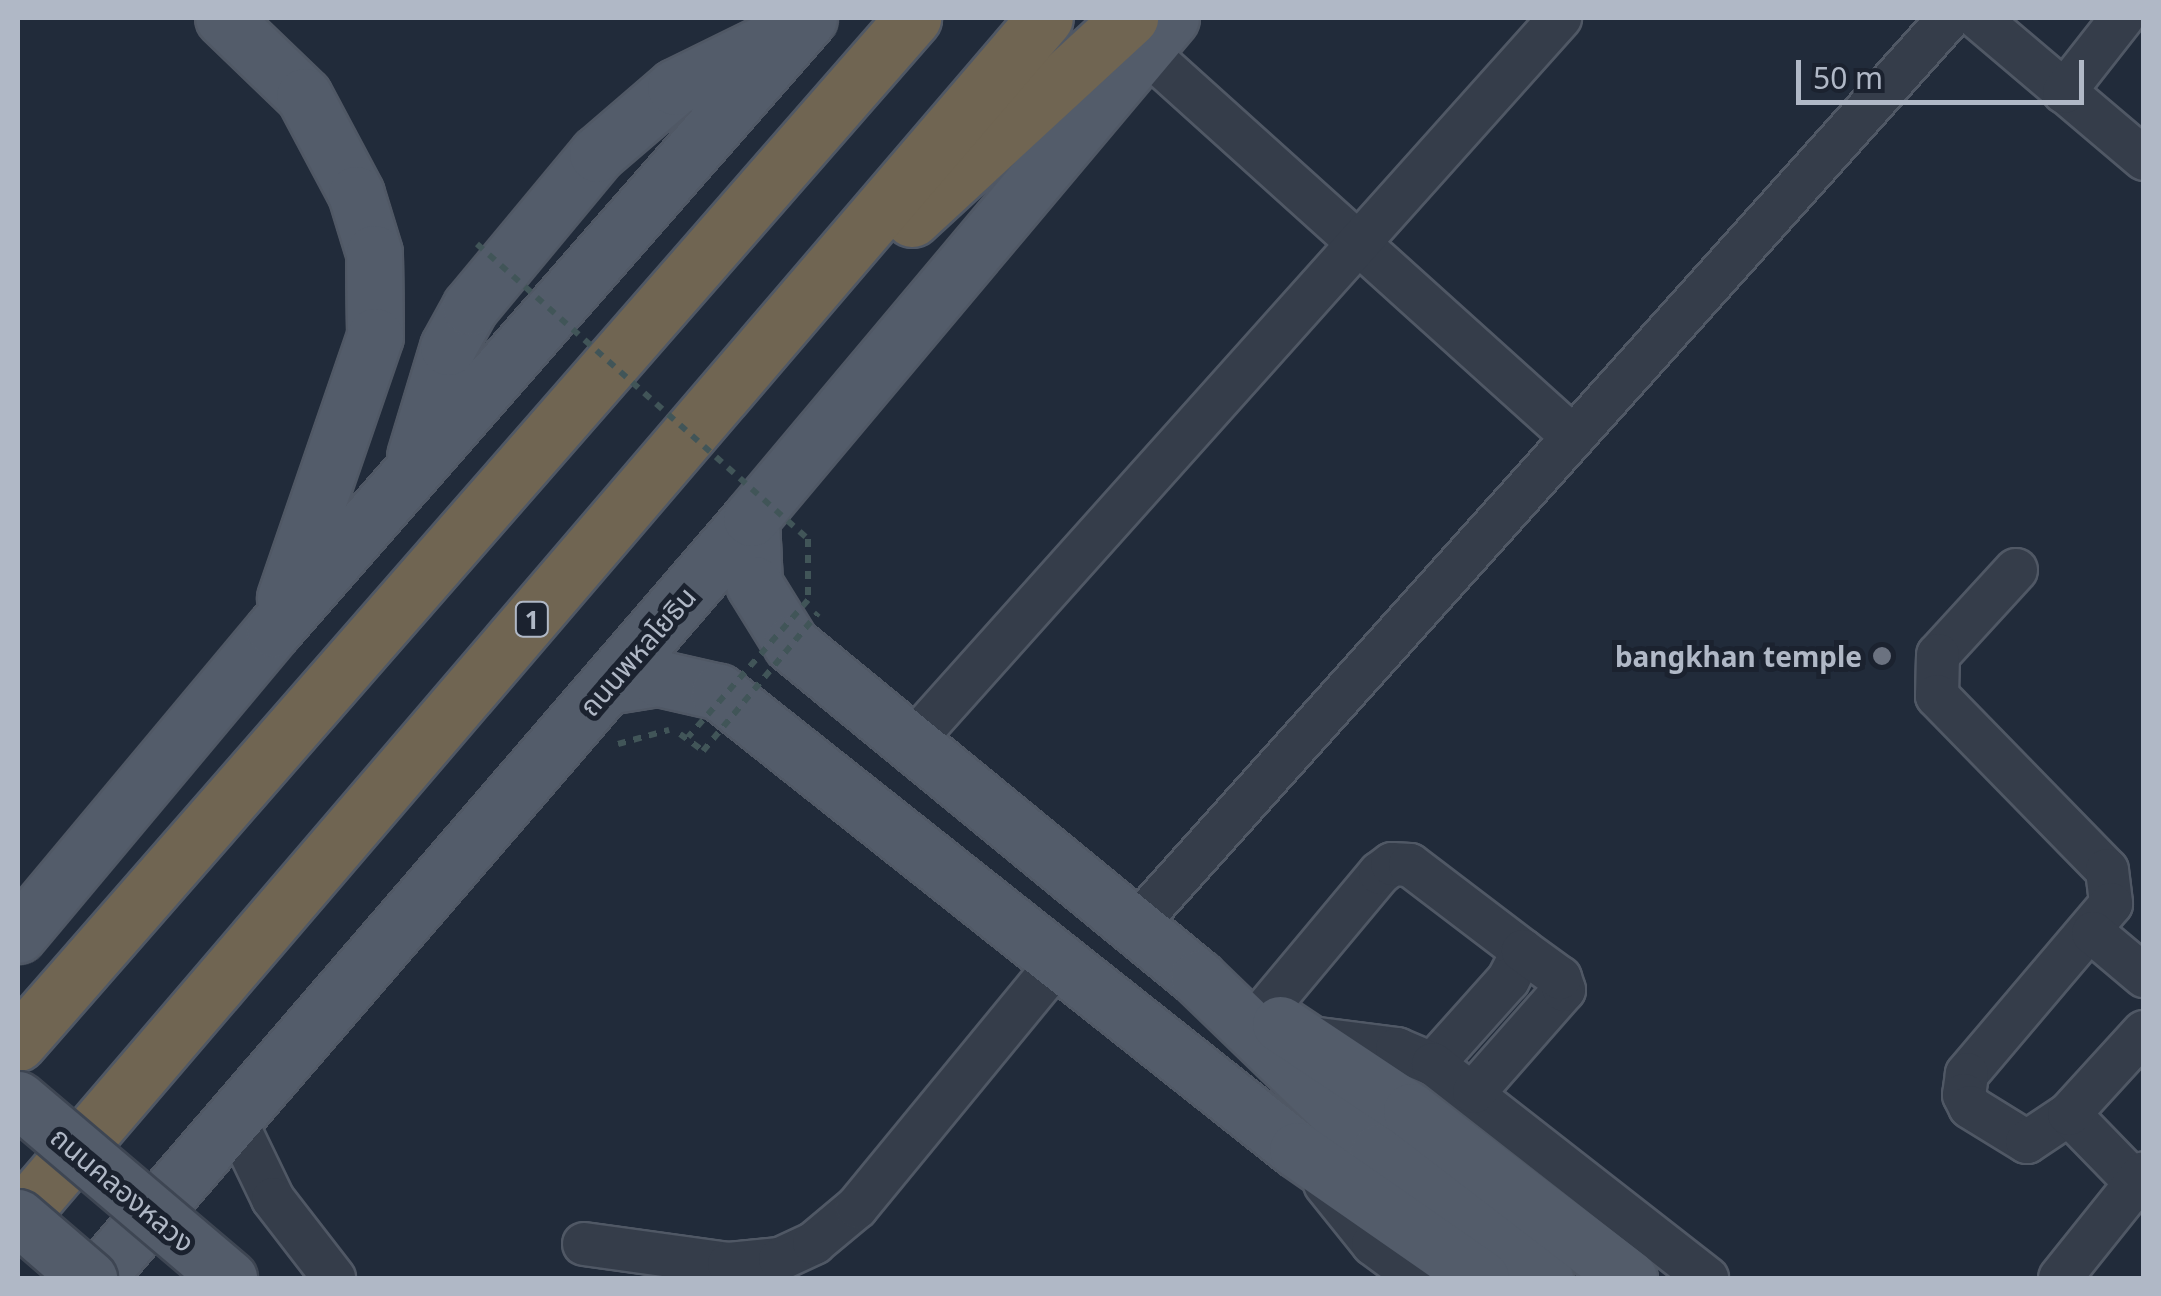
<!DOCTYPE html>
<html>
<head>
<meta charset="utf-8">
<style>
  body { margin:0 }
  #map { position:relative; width:2161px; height:1296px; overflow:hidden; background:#212b3a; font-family:"Noto Sans","Noto Sans Thai",sans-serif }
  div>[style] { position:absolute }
  .path>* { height:6px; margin-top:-3px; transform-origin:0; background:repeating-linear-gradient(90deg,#415558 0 8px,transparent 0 16px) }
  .roads { filter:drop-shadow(2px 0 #505865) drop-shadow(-2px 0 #505865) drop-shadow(0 2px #505865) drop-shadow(0 -2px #505865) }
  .minor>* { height:42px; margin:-21px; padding:0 21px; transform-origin:21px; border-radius:21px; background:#353d4a }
  .major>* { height:55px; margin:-27.5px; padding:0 27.5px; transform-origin:27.5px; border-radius:27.5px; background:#535c6a }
  .highway>* { height:55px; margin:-27.5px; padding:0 27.5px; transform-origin:27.5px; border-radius:27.5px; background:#706552 }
  .path-bridge>* { height:6px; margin-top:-3px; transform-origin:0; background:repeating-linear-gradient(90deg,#415558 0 8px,transparent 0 16px) }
  .bridges { filter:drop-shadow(2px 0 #3e4653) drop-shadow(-2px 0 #3e4653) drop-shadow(0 2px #3e4653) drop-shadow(0 -2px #3e4653) }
  .major-bridge>* { height:55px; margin:-27.5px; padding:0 27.5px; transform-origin:27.5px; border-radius:27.5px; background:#535c6a }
  .dots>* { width:28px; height:28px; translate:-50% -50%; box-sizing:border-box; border:5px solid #1b222f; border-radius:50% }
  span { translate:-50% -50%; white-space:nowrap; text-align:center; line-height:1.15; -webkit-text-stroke:10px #1b222f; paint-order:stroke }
  .shield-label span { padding:2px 8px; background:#1b222f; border:2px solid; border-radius:8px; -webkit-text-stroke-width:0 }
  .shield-label { font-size:25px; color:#b0b8c6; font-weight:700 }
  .street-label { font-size:28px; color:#b0b8c6 }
  .poi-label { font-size:28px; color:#b0b8c6; font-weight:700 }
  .right { translate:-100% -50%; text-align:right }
  .frame { position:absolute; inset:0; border:20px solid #b0b8c6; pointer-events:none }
  .scale { position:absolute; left:1796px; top:60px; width:288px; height:45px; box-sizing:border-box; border:5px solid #b0b8c6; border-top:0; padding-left:12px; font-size:30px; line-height:35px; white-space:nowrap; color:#b0b8c6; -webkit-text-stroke:8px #1b222f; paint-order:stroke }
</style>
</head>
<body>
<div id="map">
  <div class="path">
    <i style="left:680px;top:734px;width:29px;rotate:36deg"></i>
    <i style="left:618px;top:744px;width:53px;rotate:-15.4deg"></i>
  </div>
  <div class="roads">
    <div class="minor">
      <i style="left:1978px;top:18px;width:218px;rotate:40.3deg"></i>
      <i style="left:1144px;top:50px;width:578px;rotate:42.05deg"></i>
      <i style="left:2064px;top:92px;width:94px;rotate:-51.9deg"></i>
      <i style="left:2016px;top:570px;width:115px;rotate:132.5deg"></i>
      <i style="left:1938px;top:655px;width:41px;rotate:91.4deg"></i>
      <i style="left:1937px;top:696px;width:243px;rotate:45.7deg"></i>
      <i style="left:2107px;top:870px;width:34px;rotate:83deg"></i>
      <i style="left:2111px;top:904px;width:223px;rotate:130.3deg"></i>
      <i style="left:1967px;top:1074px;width:21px;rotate:98deg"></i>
      <i style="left:1964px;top:1095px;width:13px;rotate:63deg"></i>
      <i style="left:1970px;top:1107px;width:67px;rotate:31.6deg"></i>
      <i style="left:2027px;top:1142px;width:50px;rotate:-33.7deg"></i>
      <i style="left:2069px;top:1114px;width:96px;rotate:45.8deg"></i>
      <i style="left:912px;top:742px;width:972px;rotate:-48.17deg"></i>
      <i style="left:1135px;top:926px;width:1219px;rotate:-48.12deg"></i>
      <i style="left:2093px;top:933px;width:67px;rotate:40.1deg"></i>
      <i style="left:1262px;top:1014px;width:184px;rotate:-50.1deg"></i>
      <i style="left:1380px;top:873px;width:15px;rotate:-37deg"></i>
      <i style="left:1392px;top:864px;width:18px;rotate:3deg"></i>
      <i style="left:1410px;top:865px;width:142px;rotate:37.3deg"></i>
      <i style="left:1523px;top:951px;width:33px;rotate:117deg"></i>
      <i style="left:1508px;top:980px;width:113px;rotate:131.8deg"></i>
      <i style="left:1303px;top:1037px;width:95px;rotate:7.3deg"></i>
      <i style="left:1397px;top:1049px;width:39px;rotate:23deg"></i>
      <i style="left:1433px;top:1064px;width:348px;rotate:38deg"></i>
      <i style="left:1474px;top:1092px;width:136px;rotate:-48.6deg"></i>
      <i style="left:1564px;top:990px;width:13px;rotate:-108deg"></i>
      <i style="left:1560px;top:978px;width:46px;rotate:-143.9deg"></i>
      <i style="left:2069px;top:1114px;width:111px;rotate:-47.6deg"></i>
      <i style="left:236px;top:1122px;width:85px;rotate:64.3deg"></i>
      <i style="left:273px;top:1199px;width:100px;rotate:52.3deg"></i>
      <i style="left:1325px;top:1184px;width:77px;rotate:51.3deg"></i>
      <i style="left:1373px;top:1244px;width:57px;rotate:36.5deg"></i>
      <i style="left:584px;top:1244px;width:146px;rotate:7.9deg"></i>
      <i style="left:729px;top:1264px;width:51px;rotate:-5.6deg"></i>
      <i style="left:780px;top:1259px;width:38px;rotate:-25deg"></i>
      <i style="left:814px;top:1243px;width:56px;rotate:-39.9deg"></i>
      <i style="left:857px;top:1207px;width:320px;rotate:-50.6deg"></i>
      <i style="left:2060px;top:1278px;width:134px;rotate:-51.3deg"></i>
    </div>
    <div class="major">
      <i style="left:223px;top:18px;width:112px;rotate:43.9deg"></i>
      <i style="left:304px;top:96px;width:111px;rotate:62deg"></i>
      <i style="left:356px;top:194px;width:62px;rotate:73deg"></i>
      <i style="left:374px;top:253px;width:83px;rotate:89.3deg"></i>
      <i style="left:375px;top:336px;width:277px;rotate:109deg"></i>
      <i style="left:415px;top:456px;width:114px;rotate:-73.2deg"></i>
      <i style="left:448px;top:347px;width:46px;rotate:-61.2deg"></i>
      <i style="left:470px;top:307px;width:199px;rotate:-50.3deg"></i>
      <i style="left:597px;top:154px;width:103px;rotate:-40.7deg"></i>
      <i style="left:675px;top:87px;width:127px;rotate:-26.2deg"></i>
      <i style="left:751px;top:518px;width:66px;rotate:87.4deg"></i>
      <i style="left:754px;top:584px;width:70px;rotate:58.3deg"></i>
      <i style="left:791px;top:644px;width:527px;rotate:39.37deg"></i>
      <i style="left:1198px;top:978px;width:250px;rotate:44deg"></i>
      <i style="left:1378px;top:1152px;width:209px;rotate:37deg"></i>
      <i style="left:607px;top:686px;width:52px;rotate:-8.9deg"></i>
      <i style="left:658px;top:678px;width:63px;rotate:12.9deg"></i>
      <i style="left:719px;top:692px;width:737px;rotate:38.39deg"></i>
      <i style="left:1297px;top:1150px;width:224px;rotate:34.8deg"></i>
      <i style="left:18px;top:935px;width:399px;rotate:-50.1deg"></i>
      <i style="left:274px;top:629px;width:812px;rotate:-48.79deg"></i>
      <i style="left:1280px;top:1024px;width:157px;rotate:33.6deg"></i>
      <i style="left:1411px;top:1111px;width:275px;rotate:37.5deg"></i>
      <i style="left:96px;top:1278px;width:1003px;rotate:-49.24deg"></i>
      <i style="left:751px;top:518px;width:653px;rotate:-49.97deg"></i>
    </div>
    <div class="highway">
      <i style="left:912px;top:219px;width:297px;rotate:-42.7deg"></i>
      <i style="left:18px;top:1043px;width:1361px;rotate:-48.87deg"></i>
      <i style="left:18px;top:1218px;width:1579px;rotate:-49.44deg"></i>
    </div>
  </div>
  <div class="path-bridge">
    <i style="left:477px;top:244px;width:443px;rotate:41.7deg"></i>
    <i style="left:808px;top:539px;width:61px;rotate:90deg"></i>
    <i style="left:808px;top:600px;width:182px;rotate:131.2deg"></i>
    <i style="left:703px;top:751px;width:180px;rotate:-50.2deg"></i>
  </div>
  <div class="bridges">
    <div class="major-bridge">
      <i style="left:18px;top:1099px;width:277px;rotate:40.3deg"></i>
      <i style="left:18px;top:1217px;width:94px;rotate:40.7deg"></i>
    </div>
  </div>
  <div class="dots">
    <i style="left:1882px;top:656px;background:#6b7280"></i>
  </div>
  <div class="shield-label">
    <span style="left:532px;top:619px">1</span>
  </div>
  <div class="street-label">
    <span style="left:637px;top:651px;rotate:-49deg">ถนนพหลโยธิน</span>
    <span style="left:123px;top:1189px;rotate:40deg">ถนนคลองหลวง</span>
  </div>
  <div class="poi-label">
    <span class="right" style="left:1862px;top:656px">bangkhan temple</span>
  </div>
  <div class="frame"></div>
  <div class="scale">50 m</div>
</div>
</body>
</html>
